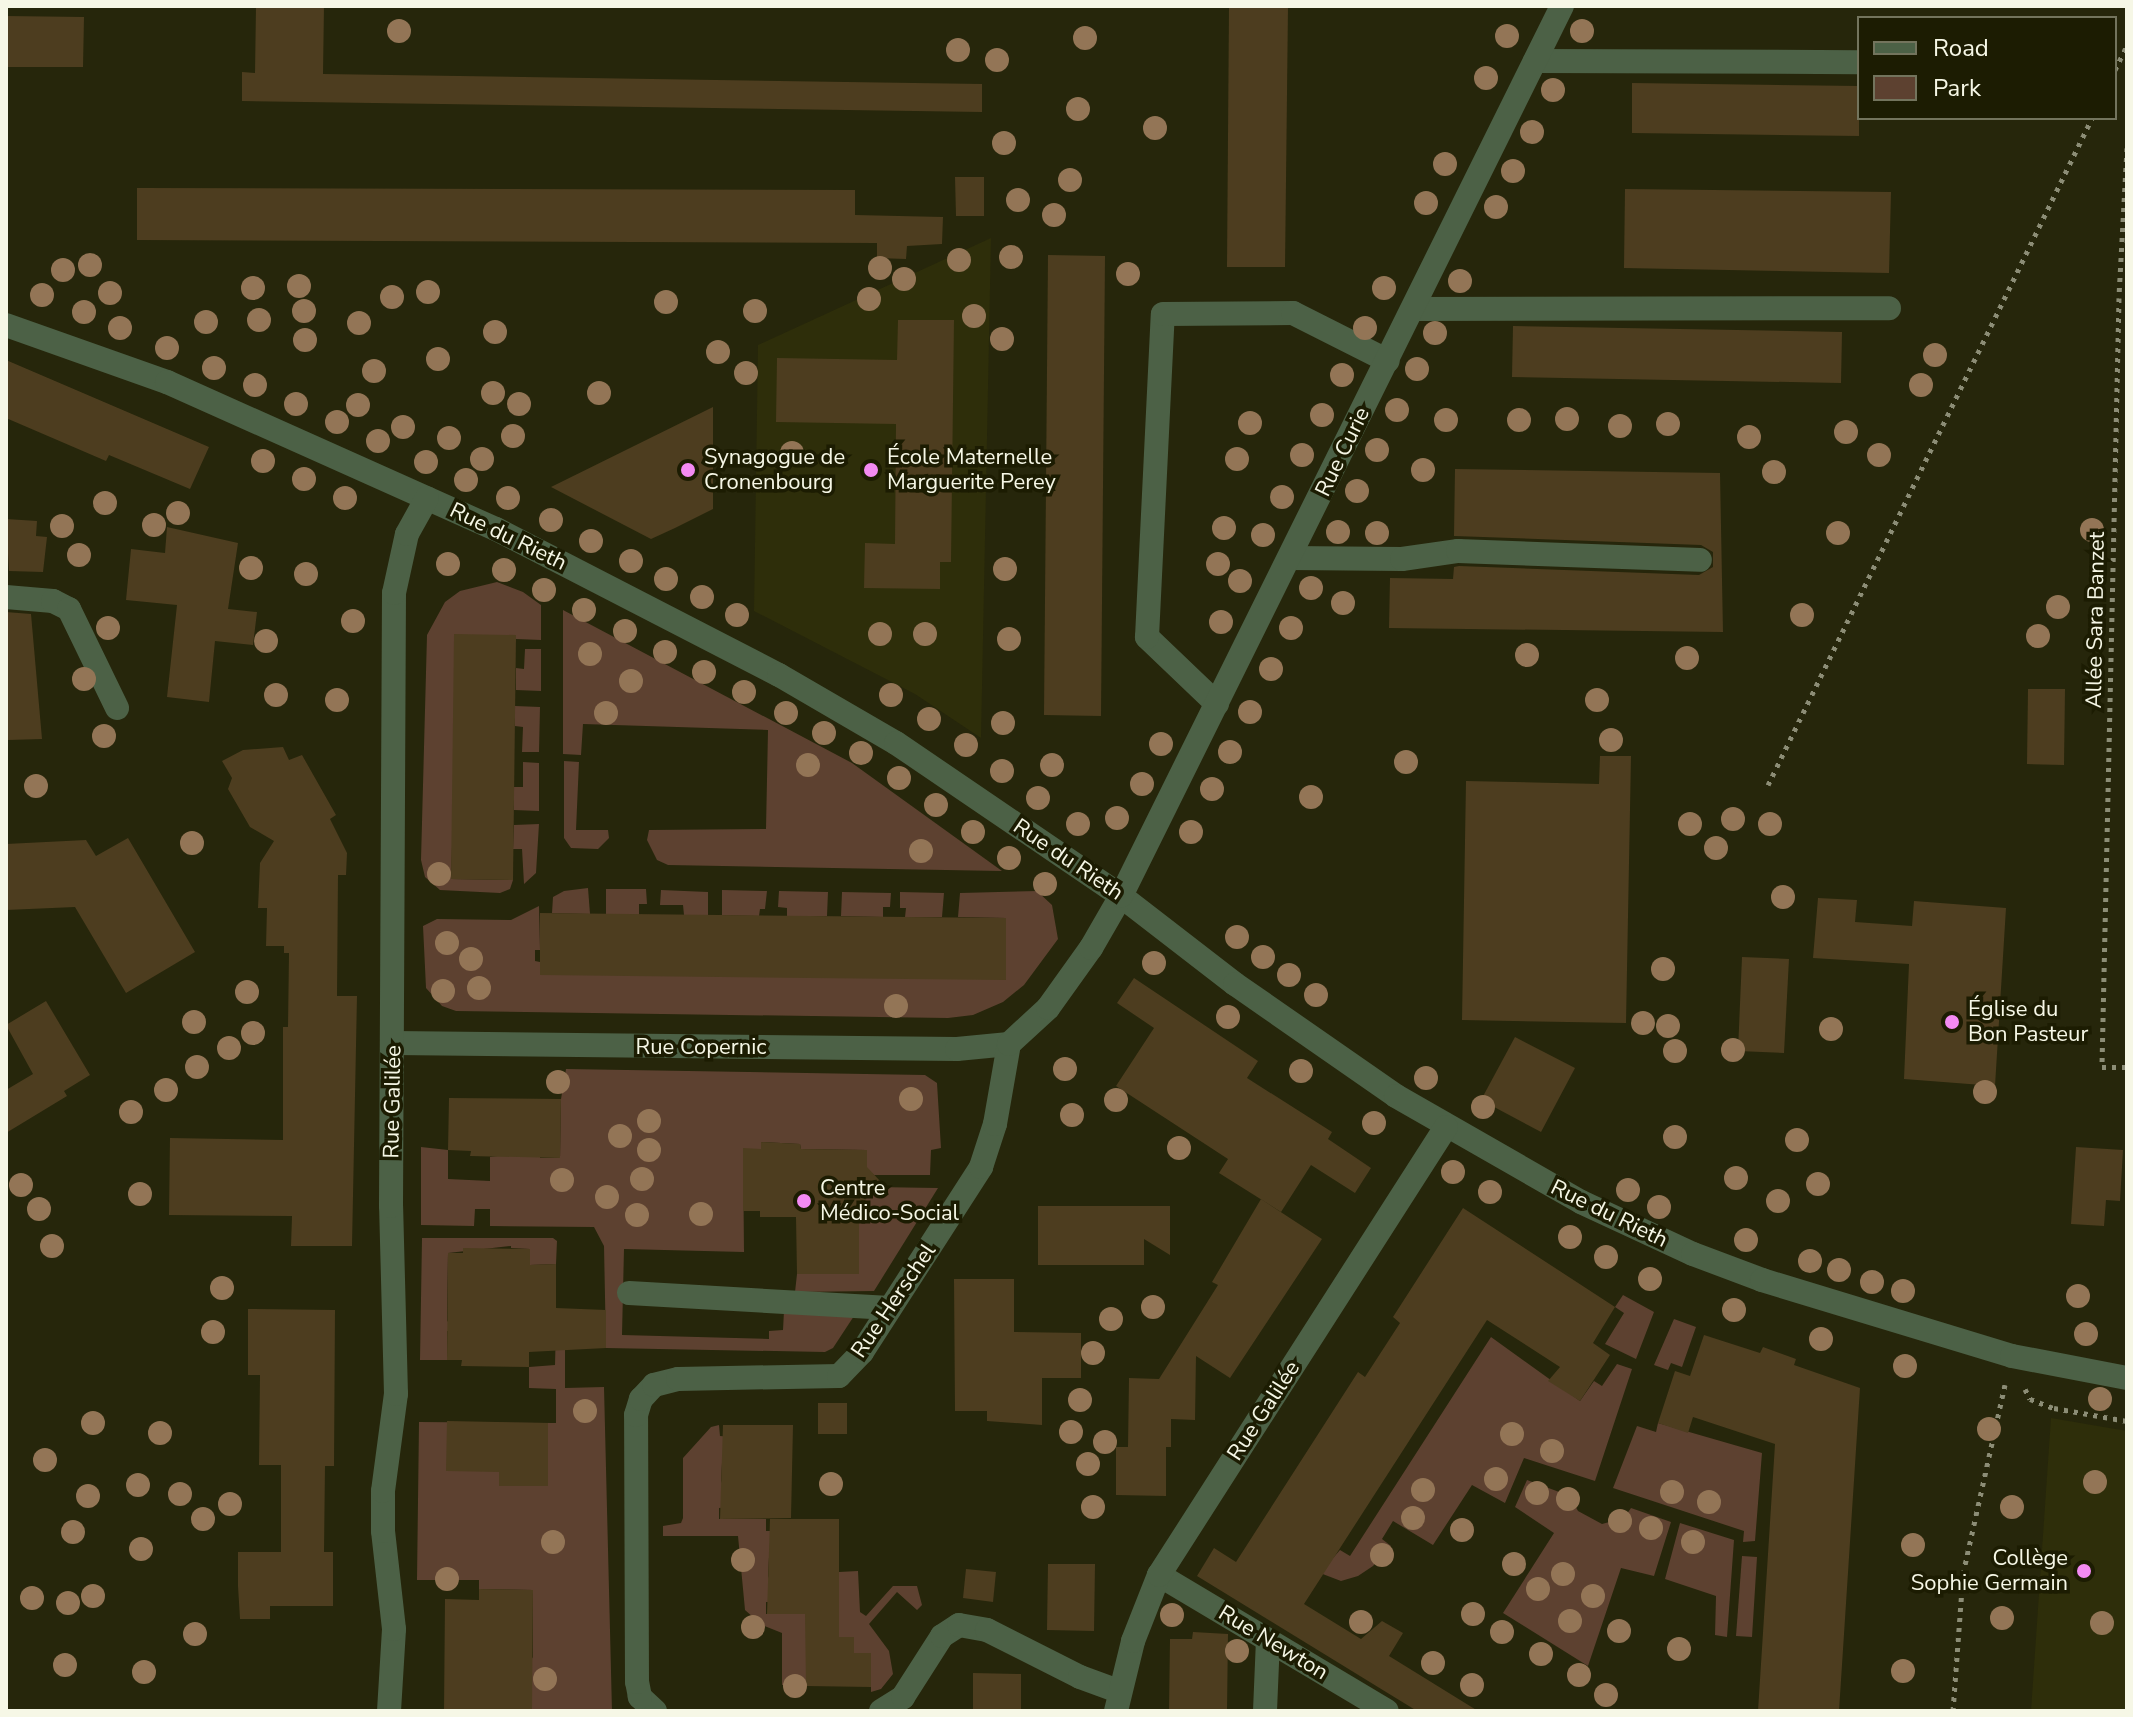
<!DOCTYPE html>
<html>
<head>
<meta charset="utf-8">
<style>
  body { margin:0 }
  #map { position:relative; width:2133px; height:1717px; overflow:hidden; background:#26260b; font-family:"Nunito Sans",sans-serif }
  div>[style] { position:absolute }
  .built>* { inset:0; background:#2e2e0a }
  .green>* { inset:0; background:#5d4130 }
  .building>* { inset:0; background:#4d3d1f }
  .path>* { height:5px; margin-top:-2.5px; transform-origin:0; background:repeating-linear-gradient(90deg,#8c8d76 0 4px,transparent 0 10px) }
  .minor>* { height:24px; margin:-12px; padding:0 12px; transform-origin:12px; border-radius:12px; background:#4c6146 }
  .trees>* { width:24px; height:24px; margin:-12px; border-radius:50%; background:#937556 }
  .dots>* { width:22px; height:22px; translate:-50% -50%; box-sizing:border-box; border:4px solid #1c1c02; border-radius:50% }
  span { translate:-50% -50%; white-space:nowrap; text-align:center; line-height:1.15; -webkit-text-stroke:7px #1c1c02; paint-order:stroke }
  .street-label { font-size:22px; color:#f6f7e6 }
  .poi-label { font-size:22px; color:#f6f7e6 }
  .left { translate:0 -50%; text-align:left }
  .right { translate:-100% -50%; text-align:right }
  .frame { position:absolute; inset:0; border:8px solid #f6f7e6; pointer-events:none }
  .legend { position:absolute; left:1857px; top:16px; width:260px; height:104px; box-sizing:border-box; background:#1c1c02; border:2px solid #73745d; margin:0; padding:10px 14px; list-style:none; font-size:24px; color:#f6f7e6 }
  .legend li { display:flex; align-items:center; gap:16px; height:40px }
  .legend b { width:40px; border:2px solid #73745d }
</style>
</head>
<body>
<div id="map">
  <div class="built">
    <i style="clip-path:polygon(991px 238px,981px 738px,915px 694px,754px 611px,758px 345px)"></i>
    <i style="clip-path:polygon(2051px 1418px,2127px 1431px,2127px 1711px,2031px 1711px)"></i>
  </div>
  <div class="green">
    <i style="clip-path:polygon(497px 582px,523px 592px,541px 605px,541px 640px,516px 639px,452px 847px,451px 879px,513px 880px,510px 889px,500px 893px,440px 890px,425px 877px,421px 860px,427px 635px,445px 602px,460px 591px)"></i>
    <i style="clip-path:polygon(563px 610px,852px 763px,1002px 871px,668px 865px,657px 860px,647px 840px,649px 830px,766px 829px,768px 730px,583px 724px,581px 755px,563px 754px)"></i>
    <i style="clip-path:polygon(525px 649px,541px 649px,541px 691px,516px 690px,516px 668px,524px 669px)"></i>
    <i style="clip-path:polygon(515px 706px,540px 707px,539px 752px,522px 752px,523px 727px,515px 726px)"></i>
    <i style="clip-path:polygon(564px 761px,579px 762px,576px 830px,608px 830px,609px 838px,598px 849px,571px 848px,564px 838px)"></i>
    <i style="clip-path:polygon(523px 762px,539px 763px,539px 811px,514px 810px,514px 787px,523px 787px)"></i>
    <i style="clip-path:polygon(539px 824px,536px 873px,524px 884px,522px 849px,513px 849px,514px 825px)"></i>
    <i style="clip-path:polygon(588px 888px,590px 914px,552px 913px,553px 897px,564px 891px)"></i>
    <i style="clip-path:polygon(606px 889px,646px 889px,647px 904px,639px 904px,639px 915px,606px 914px)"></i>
    <i style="clip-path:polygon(661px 890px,708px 892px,708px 915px,684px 915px,683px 905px,660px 905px)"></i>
    <i style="clip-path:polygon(722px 890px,767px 891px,765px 909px,760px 909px,759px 916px,722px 915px)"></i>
    <i style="clip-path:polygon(779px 891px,828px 892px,827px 916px,787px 916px,787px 908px,778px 907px)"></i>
    <i style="clip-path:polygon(1037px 891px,1052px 905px,1058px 939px,1024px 985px,1003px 1002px,973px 1015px,948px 1018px,456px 1011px,442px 1006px,426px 988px,423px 926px,437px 919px,511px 920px,539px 906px,540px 950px,535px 950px,535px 961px,540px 962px,540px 974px,1006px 979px,1006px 918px,958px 917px,960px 893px)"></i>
    <i style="clip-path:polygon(842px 892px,891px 893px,890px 907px,883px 907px,883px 917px,841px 916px)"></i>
    <i style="clip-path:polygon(900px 892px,944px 893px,942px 917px,905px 917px,906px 908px,900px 908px)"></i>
    <i style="clip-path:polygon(566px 1069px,925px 1075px,937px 1083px,941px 1148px,931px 1150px,930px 1175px,874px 1175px,867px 1170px,866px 1150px,801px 1149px,800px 1144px,761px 1142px,761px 1149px,743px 1149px,744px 1252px,624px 1249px,622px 1335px,769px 1339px,769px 1331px,783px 1330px,784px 1311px,854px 1316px,833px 1348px,825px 1352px,606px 1348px,604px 1246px,594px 1227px,490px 1226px,490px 1209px,475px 1209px,474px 1226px,421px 1225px,421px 1147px,448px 1150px,448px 1179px,490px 1181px,490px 1157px,540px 1151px,540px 1158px,560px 1158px,561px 1099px)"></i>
    <i style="clip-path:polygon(874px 1187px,938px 1188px,874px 1291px,795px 1292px,797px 1274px,859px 1274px,859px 1212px,866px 1212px,866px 1192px)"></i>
    <i style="clip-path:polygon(422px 1238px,553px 1238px,557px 1241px,556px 1264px,530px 1265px,530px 1249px,511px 1248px,511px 1246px,448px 1253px,447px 1321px,462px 1331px,447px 1331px,447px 1360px,420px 1360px)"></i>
    <i style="clip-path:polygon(1623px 1295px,1654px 1312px,1636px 1359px,1605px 1344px,1624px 1313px,1615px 1307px)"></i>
    <i style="clip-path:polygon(1674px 1319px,1696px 1327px,1682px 1367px,1671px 1363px,1668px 1370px,1654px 1365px)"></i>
    <i style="clip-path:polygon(556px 1323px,565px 1324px,565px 1388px,604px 1387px,612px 1711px,499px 1711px,533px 1657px,533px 1590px,479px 1589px,479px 1580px,417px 1580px,419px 1422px,556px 1423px,556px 1389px,529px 1388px,529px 1367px,555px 1365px)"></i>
    <i style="clip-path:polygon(1491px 1337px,1580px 1401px,1594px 1381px,1602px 1386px,1617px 1364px,1632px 1369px,1595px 1481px,1524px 1458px,1505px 1503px,1472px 1485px,1433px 1545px,1393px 1521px,1382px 1539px,1391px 1546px,1373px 1566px,1358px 1576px,1341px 1581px,1320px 1573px,1340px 1550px,1350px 1556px)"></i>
    <i style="clip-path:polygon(1658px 1423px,1762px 1453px,1755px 1541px,1743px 1542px,1744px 1531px,1613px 1488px,1637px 1426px,1656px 1432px)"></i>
    <i style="clip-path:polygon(719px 1425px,720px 1436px,731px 1437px,732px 1462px,722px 1463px,721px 1481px,732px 1507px,719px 1508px,719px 1519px,766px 1519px,766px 1531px,778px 1531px,779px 1557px,769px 1557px,768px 1576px,778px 1602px,766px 1602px,766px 1614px,839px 1614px,839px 1572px,858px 1571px,860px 1612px,866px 1616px,893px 1586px,917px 1586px,922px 1605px,917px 1610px,897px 1592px,869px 1624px,889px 1651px,893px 1674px,881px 1689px,871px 1692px,871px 1654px,854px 1653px,854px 1637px,806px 1637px,806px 1686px,782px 1685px,782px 1633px,762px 1625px,745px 1610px,738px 1536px,663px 1536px,663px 1526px,681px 1523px,683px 1518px,683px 1458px,711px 1427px)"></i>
    <i style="clip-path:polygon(1527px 1480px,1570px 1496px,1578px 1511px,1602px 1524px,1624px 1518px,1631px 1508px,1671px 1522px,1654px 1576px,1621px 1568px,1588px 1666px,1503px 1613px,1554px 1533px,1515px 1507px)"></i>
    <i style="clip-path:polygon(1680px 1523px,1734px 1540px,1727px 1637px,1715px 1635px,1716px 1596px,1665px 1579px)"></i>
    <i style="clip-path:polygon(1742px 1556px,1757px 1557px,1752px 1637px,1736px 1636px)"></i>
  </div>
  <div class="building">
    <i style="clip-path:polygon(256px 6px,324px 6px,323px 74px,982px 84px,982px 112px,242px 101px,242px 72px,255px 73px)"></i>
    <i style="clip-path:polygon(1229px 6px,1288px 6px,1285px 267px,1227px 267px)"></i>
    <i style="clip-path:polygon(6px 16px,84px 17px,83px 67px,6px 67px)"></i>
    <i style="clip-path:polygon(1632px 83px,1859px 86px,1859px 136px,1632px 133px)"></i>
    <i style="clip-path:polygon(955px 177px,984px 177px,984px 216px,956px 216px)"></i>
    <i style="clip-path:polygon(137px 188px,855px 190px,855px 215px,943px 217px,942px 244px,907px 246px,906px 259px,877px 258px,877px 243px,137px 240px)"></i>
    <i style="clip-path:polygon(1625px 189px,1891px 192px,1889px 273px,1624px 268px)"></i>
    <i style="clip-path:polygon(1048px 255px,1105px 256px,1101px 716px,1044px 715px)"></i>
    <i style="clip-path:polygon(898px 320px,954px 320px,951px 562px,940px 562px,940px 589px,864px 588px,865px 543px,895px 544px,896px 424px,776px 422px,777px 358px,897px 360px)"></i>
    <i style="clip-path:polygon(1513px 326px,1842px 332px,1841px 383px,1512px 377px)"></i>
    <i style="clip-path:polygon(6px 360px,209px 447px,190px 489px,109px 455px,106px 461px,6px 418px)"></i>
    <i style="clip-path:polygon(713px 407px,713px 509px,675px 528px,651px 539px,551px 487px)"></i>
    <i style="clip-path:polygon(1455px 469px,1720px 473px,1723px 632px,1389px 628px,1390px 578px,1453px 579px,1454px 567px,1459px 566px,1699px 575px,1713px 567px,1713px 552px,1701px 545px,1454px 536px)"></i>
    <i style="clip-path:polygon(6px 519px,37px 521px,36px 536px,47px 537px,43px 572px,9px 571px)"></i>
    <i style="clip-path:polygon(167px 527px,238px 543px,228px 609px,257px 612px,253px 645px,215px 641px,209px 702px,167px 697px,177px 605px,126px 600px,131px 549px,165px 553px)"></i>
    <i style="clip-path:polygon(6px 612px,31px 614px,42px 739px,8px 740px)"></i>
    <i style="clip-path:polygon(454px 634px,516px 635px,513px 880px,451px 879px)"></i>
    <i style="clip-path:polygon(2028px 689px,2065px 689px,2064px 765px,2027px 764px)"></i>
    <i style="clip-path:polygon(283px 747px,289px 760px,302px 755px,336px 815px,330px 819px,347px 853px,346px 875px,338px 875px,337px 996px,357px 996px,352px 1246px,291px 1246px,292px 1216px,169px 1215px,170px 1138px,283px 1140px,283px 1027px,288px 1027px,289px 953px,284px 953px,284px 946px,266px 946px,267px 908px,258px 908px,260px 863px,274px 841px,250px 827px,228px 789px,232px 778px,222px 761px,243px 750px)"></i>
    <i style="clip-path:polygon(1600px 756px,1631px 756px,1626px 1023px,1462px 1020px,1466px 781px,1599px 784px)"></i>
    <i style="clip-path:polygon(128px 838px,195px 952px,126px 993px,75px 907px,6px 910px,6px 844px,86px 840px,96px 856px)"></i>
    <i style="clip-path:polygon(1818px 898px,1857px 900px,1855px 922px,1912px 926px,1914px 901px,2006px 908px,1995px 1086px,1904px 1079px,1909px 964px,1813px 958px)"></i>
    <i style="clip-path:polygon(540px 913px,1006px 918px,1006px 980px,540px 975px)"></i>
    <i style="clip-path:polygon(1742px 957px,1789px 959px,1784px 1053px,1738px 1051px)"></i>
    <i style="clip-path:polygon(1134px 978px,1258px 1061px,1247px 1078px,1332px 1132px,1328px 1139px,1371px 1168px,1355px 1193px,1311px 1165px,1281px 1212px,1219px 1173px,1228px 1159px,1116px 1086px,1154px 1028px,1117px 1003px)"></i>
    <i style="clip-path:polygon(46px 1001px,90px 1075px,64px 1091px,67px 1096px,6px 1133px,6px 1090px,33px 1074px,6px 1025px)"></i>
    <i style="clip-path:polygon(1515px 1037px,1575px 1068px,1541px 1132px,1481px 1100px)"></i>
    <i style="clip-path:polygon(449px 1098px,561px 1099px,560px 1158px,470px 1156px,471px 1151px,448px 1150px)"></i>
    <i style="clip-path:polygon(761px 1142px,800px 1144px,801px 1149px,867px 1150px,867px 1167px,880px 1181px,866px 1195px,866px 1212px,859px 1212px,859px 1274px,797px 1274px,796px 1217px,760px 1217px,760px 1211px,743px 1211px,743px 1148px,761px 1149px)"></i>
    <i style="clip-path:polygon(2076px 1147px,2123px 1150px,2120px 1201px,2106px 1200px,2104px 1226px,2071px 1224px)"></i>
    <i style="clip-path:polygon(1261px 1199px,1322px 1239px,1230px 1378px,1196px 1356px,1195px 1420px,1171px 1419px,1171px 1447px,1166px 1447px,1166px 1496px,1116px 1495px,1116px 1447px,1128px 1447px,1129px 1378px,1159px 1379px,1218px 1285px,1212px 1282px)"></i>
    <i style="clip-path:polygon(1038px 1206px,1170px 1206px,1170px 1255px,1144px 1239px,1144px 1265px,1038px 1265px)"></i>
    <i style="clip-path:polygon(1463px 1208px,1615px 1307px,1593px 1343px,1610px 1355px,1580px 1401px,1548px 1381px,1560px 1367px,1487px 1320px,1304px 1604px,1361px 1639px,1382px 1621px,1403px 1633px,1389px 1656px,1478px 1711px,1417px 1711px,1197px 1576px,1214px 1548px,1236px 1562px,1358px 1372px,1365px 1377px,1400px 1323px,1393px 1317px)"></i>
    <i style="clip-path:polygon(463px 1248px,530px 1249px,530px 1265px,556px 1264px,556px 1308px,606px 1310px,606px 1348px,529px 1352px,529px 1367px,461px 1366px,462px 1360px,447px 1360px,448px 1253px,463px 1253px)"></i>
    <i style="clip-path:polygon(954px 1279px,1014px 1279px,1014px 1332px,1081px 1333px,1081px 1378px,1042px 1378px,1042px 1425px,987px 1421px,987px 1411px,955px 1411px)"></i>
    <i style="clip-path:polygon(248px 1309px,335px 1310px,334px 1466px,325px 1466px,324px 1552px,333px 1552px,333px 1606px,270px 1606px,270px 1619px,240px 1619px,238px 1586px,238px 1552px,281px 1552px,281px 1465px,259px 1465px,260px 1375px,248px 1375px)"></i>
    <i style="clip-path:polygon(1704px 1335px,1760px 1353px,1763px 1347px,1796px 1359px,1794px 1365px,1860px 1388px,1839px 1711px,1758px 1711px,1775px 1444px,1693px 1417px,1688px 1433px,1658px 1423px,1675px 1371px,1690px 1376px)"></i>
    <i style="clip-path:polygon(818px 1403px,847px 1403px,847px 1434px,818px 1434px)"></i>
    <i style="clip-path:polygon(447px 1421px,548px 1423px,548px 1486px,499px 1486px,499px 1472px,446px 1471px)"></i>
    <i style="clip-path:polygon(723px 1425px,793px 1425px,791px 1518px,720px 1519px)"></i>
    <i style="clip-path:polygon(770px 1519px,839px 1519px,839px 1637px,854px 1637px,854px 1653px,871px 1653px,871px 1687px,806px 1686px,805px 1614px,767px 1614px)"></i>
    <i style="clip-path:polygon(1048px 1564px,1095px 1564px,1094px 1631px,1047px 1630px)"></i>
    <i style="clip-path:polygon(966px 1569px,996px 1572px,993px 1602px,963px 1598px)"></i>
    <i style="clip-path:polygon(479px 1589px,533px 1590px,532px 1711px,444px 1711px,445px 1599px,479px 1600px)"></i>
    <i style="clip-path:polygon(1193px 1632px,1228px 1634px,1227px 1711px,1169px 1711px,1170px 1639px,1192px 1639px)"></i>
    <i style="clip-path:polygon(973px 1673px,1021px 1674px,1021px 1711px,973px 1711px)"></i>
  </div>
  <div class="path">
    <i style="left:2115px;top:70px;width:28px;rotate:-64deg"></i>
    <i style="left:2127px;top:148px;width:150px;rotate:93.1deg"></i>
    <i style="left:2119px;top:298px;width:769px;rotate:91.27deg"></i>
    <i style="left:2102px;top:1067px;width:25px"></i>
    <i style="left:1768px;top:785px;width:742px;rotate:-64.09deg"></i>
    <i style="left:2025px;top:1389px;width:11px;rotate:63deg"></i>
    <i style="left:2030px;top:1399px;width:26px;rotate:21deg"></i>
    <i style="left:2054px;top:1408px;width:74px;rotate:10.1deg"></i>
    <i style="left:1953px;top:1711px;width:137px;rotate:-85.8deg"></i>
    <i style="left:1963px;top:1574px;width:194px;rotate:-77.5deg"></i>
  </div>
  <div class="minor">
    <i style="left:1535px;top:61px;width:324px;rotate:0.2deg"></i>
    <i style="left:1413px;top:309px;width:476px;rotate:-0.1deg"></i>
    <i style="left:6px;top:325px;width:171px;rotate:19.5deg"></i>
    <i style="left:167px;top:382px;width:360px;rotate:24.1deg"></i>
    <i style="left:496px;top:529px;width:318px;rotate:27.3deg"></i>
    <i style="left:779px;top:675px;width:135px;rotate:30.2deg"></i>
    <i style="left:896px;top:743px;width:272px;rotate:34.2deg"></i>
    <i style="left:1121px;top:896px;width:144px;rotate:37.7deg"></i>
    <i style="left:1235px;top:984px;width:196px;rotate:34.8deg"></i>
    <i style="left:1396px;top:1096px;width:213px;rotate:29.8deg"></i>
    <i style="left:1581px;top:1202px;width:123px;rotate:24.9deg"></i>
    <i style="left:1693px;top:1254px;width:74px;rotate:20.6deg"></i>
    <i style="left:1762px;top:1280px;width:261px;rotate:16.9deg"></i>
    <i style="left:2012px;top:1356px;width:117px;rotate:10.8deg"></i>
    <i style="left:1290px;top:558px;width:112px;rotate:0.5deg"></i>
    <i style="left:1402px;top:559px;width:57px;rotate:-8.1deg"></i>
    <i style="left:1458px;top:551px;width:242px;rotate:2.1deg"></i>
    <i style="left:6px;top:597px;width:47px;rotate:4.9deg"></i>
    <i style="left:53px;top:601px;width:18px;rotate:27deg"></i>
    <i style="left:69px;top:609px;width:110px;rotate:64.1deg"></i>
    <i style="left:1217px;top:704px;width:97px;rotate:-136.3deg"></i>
    <i style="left:1147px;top:637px;width:323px;rotate:-87.2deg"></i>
    <i style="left:1163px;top:314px;width:130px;rotate:-0.4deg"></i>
    <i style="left:1293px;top:313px;width:106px;rotate:26.8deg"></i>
    <i style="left:394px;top:1043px;width:563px;rotate:0.61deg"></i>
    <i style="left:957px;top:1049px;width:52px;rotate:-5.5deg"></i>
    <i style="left:629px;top:1293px;width:261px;rotate:3.3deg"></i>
    <i style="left:1159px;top:1575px;width:265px;rotate:30.8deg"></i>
    <i style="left:389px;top:1711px;width:82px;rotate:-86.5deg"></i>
    <i style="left:394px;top:1629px;width:99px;rotate:-96.4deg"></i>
    <i style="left:383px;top:1531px;width:40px;rotate:-90deg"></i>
    <i style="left:383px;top:1491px;width:98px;rotate:-82.4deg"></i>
    <i style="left:396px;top:1394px;width:188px;rotate:-91.5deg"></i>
    <i style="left:391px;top:1206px;width:613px;rotate:-89.72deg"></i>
    <i style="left:394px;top:593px;width:60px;rotate:-77.6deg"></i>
    <i style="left:407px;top:534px;width:41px;rotate:-60.9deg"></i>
    <i style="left:655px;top:1711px;width:21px;rotate:-137deg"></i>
    <i style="left:640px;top:1697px;width:15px;rotate:-101deg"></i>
    <i style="left:637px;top:1682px;width:267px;rotate:-90.2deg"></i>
    <i style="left:636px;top:1415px;width:17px;rotate:-73deg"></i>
    <i style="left:641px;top:1399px;width:19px;rotate:-47deg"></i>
    <i style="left:654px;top:1385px;width:25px;rotate:-14deg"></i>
    <i style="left:678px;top:1379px;width:161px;rotate:-1.1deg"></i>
    <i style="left:839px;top:1376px;width:33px;rotate:-46deg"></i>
    <i style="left:862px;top:1352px;width:220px;rotate:-57.2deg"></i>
    <i style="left:981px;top:1167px;width:45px;rotate:-72deg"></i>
    <i style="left:995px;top:1124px;width:81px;rotate:-80.1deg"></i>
    <i style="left:1009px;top:1044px;width:53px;rotate:-42.7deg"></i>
    <i style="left:1048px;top:1008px;width:74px;rotate:-54.4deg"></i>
    <i style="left:1091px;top:948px;width:60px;rotate:-60deg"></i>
    <i style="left:1121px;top:896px;width:993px;rotate:-63.64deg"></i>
    <i style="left:881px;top:1711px;width:26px;rotate:-32deg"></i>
    <i style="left:903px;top:1697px;width:72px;rotate:-57.4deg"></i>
    <i style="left:942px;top:1636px;width:20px;rotate:-33deg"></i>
    <i style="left:959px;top:1625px;width:28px;rotate:10deg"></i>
    <i style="left:987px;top:1630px;width:104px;rotate:26.8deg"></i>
    <i style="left:1080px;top:1677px;width:40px;rotate:20.2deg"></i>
    <i style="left:1116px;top:1711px;width:72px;rotate:-76.3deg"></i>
    <i style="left:1133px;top:1641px;width:71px;rotate:-68.5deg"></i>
    <i style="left:1159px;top:1575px;width:532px;rotate:-57.36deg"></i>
    <i style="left:1265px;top:1711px;width:71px;rotate:-87.6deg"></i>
  </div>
  <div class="trees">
    <i style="left:399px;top:31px"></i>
    <i style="left:1582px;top:31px"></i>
    <i style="left:1507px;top:36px"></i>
    <i style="left:1085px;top:38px"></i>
    <i style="left:958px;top:50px"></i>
    <i style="left:997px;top:60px"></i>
    <i style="left:1486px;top:78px"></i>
    <i style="left:1553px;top:90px"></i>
    <i style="left:1078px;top:109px"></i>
    <i style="left:1155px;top:128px"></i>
    <i style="left:1532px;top:132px"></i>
    <i style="left:1004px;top:143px"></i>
    <i style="left:1445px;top:164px"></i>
    <i style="left:1513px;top:171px"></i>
    <i style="left:1070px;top:180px"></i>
    <i style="left:1018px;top:200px"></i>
    <i style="left:1426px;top:203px"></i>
    <i style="left:1496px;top:207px"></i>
    <i style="left:1054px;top:215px"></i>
    <i style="left:1011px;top:257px"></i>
    <i style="left:959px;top:260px"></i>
    <i style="left:90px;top:265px"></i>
    <i style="left:880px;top:268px"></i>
    <i style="left:63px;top:270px"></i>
    <i style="left:1128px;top:274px"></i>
    <i style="left:904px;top:279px"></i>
    <i style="left:1460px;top:281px"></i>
    <i style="left:299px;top:286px"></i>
    <i style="left:253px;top:288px"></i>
    <i style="left:1384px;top:288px"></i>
    <i style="left:428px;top:292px"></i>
    <i style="left:110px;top:293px"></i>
    <i style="left:42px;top:295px"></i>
    <i style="left:392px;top:297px"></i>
    <i style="left:869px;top:299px"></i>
    <i style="left:666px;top:302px"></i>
    <i style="left:304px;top:311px"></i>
    <i style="left:755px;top:311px"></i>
    <i style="left:84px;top:312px"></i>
    <i style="left:974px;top:316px"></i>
    <i style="left:259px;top:320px"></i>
    <i style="left:206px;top:322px"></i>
    <i style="left:359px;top:323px"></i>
    <i style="left:120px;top:328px"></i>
    <i style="left:1365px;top:328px"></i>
    <i style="left:495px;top:332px"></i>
    <i style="left:1435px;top:333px"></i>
    <i style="left:1002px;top:339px"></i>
    <i style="left:305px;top:340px"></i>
    <i style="left:167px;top:348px"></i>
    <i style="left:718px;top:352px"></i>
    <i style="left:1935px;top:355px"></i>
    <i style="left:438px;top:359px"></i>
    <i style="left:214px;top:368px"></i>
    <i style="left:1417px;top:369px"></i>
    <i style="left:374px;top:371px"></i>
    <i style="left:746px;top:373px"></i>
    <i style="left:1342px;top:375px"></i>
    <i style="left:255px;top:385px"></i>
    <i style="left:1921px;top:385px"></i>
    <i style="left:493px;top:393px"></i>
    <i style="left:599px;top:393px"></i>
    <i style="left:296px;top:404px"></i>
    <i style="left:519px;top:404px"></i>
    <i style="left:358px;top:405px"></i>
    <i style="left:1397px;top:410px"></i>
    <i style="left:1322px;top:415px"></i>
    <i style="left:1567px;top:419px"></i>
    <i style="left:1446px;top:420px"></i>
    <i style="left:1519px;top:420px"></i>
    <i style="left:337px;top:422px"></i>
    <i style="left:1250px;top:423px"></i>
    <i style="left:1668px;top:424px"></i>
    <i style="left:1620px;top:426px"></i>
    <i style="left:403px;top:427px"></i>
    <i style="left:1846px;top:432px"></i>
    <i style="left:513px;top:436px"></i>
    <i style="left:1749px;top:437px"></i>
    <i style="left:449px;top:438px"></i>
    <i style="left:378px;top:441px"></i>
    <i style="left:1377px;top:450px"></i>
    <i style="left:792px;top:453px"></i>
    <i style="left:1302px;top:455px"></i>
    <i style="left:1879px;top:455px"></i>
    <i style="left:482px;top:459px"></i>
    <i style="left:1237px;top:459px"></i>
    <i style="left:263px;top:461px"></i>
    <i style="left:426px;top:462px"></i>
    <i style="left:1423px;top:470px"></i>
    <i style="left:1774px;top:472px"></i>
    <i style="left:304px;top:479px"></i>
    <i style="left:466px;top:480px"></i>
    <i style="left:1357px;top:491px"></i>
    <i style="left:1282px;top:497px"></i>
    <i style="left:345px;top:498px"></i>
    <i style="left:508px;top:498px"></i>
    <i style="left:105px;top:503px"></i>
    <i style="left:178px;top:513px"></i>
    <i style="left:551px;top:520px"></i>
    <i style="left:154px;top:525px"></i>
    <i style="left:62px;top:526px"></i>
    <i style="left:1224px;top:528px"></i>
    <i style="left:2092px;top:530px"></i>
    <i style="left:1338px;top:532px"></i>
    <i style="left:1377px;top:533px"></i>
    <i style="left:1838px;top:533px"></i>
    <i style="left:1263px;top:535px"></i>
    <i style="left:591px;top:541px"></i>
    <i style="left:79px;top:555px"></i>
    <i style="left:631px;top:561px"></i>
    <i style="left:448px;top:564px"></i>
    <i style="left:1218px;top:564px"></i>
    <i style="left:251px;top:568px"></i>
    <i style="left:1005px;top:569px"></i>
    <i style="left:504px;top:570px"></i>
    <i style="left:306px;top:574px"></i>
    <i style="left:666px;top:579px"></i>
    <i style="left:1240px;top:581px"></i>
    <i style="left:1311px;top:588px"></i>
    <i style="left:544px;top:590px"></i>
    <i style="left:702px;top:597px"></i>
    <i style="left:1343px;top:603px"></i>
    <i style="left:2058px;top:607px"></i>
    <i style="left:584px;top:610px"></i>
    <i style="left:737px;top:615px"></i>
    <i style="left:1802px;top:615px"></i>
    <i style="left:353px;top:621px"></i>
    <i style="left:1221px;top:622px"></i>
    <i style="left:108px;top:628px"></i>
    <i style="left:1291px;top:628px"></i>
    <i style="left:625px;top:631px"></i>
    <i style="left:880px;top:634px"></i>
    <i style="left:925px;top:634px"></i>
    <i style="left:2038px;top:636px"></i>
    <i style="left:1009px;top:639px"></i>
    <i style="left:266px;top:641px"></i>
    <i style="left:665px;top:652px"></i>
    <i style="left:590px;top:654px"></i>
    <i style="left:1527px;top:655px"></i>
    <i style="left:1687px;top:658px"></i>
    <i style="left:1271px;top:669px"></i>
    <i style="left:704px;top:672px"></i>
    <i style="left:84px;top:679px"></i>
    <i style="left:631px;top:681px"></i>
    <i style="left:744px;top:692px"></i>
    <i style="left:276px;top:695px"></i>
    <i style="left:891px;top:695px"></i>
    <i style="left:337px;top:700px"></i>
    <i style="left:1597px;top:700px"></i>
    <i style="left:1250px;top:712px"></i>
    <i style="left:606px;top:713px"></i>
    <i style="left:786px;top:713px"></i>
    <i style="left:929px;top:719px"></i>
    <i style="left:1003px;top:723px"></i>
    <i style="left:824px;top:733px"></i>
    <i style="left:104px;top:736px"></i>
    <i style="left:1611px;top:740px"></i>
    <i style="left:1161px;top:744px"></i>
    <i style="left:966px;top:745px"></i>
    <i style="left:1230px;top:752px"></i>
    <i style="left:861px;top:753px"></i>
    <i style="left:1406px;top:762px"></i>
    <i style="left:808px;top:765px"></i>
    <i style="left:1052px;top:765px"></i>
    <i style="left:1002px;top:771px"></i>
    <i style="left:899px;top:778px"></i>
    <i style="left:1142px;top:784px"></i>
    <i style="left:36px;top:786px"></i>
    <i style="left:1212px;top:789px"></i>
    <i style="left:1311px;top:797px"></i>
    <i style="left:1038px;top:798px"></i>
    <i style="left:936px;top:805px"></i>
    <i style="left:1117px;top:818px"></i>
    <i style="left:1733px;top:819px"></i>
    <i style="left:1078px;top:824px"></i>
    <i style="left:1690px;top:824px"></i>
    <i style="left:1770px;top:824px"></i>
    <i style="left:973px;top:832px"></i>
    <i style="left:1191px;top:832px"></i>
    <i style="left:192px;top:843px"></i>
    <i style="left:1716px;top:848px"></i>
    <i style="left:921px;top:851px"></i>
    <i style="left:1009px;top:858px"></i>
    <i style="left:439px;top:874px"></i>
    <i style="left:1045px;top:884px"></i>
    <i style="left:1783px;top:897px"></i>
    <i style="left:1237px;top:937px"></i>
    <i style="left:447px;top:943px"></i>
    <i style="left:1263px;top:957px"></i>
    <i style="left:471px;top:959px"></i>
    <i style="left:1154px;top:963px"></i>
    <i style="left:1663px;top:969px"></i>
    <i style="left:1289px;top:975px"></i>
    <i style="left:479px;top:988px"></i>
    <i style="left:443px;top:991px"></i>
    <i style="left:247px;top:992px"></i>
    <i style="left:1316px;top:995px"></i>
    <i style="left:896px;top:1006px"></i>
    <i style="left:1228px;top:1017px"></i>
    <i style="left:194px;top:1022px"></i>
    <i style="left:1643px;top:1023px"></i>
    <i style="left:1668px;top:1026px"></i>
    <i style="left:1831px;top:1029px"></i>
    <i style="left:253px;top:1033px"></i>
    <i style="left:229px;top:1048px"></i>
    <i style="left:1733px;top:1050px"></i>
    <i style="left:1675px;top:1051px"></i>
    <i style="left:197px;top:1067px"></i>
    <i style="left:1065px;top:1069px"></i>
    <i style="left:1301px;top:1071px"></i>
    <i style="left:1426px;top:1078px"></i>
    <i style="left:558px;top:1082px"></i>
    <i style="left:166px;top:1090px"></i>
    <i style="left:1985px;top:1092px"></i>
    <i style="left:911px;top:1099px"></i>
    <i style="left:1116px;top:1100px"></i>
    <i style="left:1483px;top:1107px"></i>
    <i style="left:131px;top:1112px"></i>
    <i style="left:1072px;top:1115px"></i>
    <i style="left:649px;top:1121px"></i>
    <i style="left:1374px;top:1123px"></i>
    <i style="left:620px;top:1136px"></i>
    <i style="left:1675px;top:1137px"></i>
    <i style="left:1797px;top:1140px"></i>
    <i style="left:1179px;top:1148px"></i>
    <i style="left:649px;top:1150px"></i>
    <i style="left:1453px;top:1172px"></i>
    <i style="left:1736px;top:1178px"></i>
    <i style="left:642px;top:1179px"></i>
    <i style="left:562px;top:1180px"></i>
    <i style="left:1818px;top:1184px"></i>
    <i style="left:21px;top:1185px"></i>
    <i style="left:1628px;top:1190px"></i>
    <i style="left:1490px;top:1192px"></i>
    <i style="left:140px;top:1194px"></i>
    <i style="left:607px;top:1197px"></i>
    <i style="left:1778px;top:1201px"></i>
    <i style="left:1659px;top:1207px"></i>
    <i style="left:39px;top:1209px"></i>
    <i style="left:701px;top:1214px"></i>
    <i style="left:637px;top:1215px"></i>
    <i style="left:1570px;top:1237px"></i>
    <i style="left:1746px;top:1240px"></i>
    <i style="left:52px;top:1246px"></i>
    <i style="left:1606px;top:1257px"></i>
    <i style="left:1810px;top:1261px"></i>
    <i style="left:1839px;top:1270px"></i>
    <i style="left:1650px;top:1279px"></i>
    <i style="left:1872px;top:1282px"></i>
    <i style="left:222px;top:1288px"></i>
    <i style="left:1903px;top:1291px"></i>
    <i style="left:2078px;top:1296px"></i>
    <i style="left:1153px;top:1307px"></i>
    <i style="left:1734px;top:1310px"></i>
    <i style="left:1111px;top:1319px"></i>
    <i style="left:213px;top:1332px"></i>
    <i style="left:2086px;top:1334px"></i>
    <i style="left:1821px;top:1339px"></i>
    <i style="left:1093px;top:1353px"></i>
    <i style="left:1905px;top:1366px"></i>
    <i style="left:2100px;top:1399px"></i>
    <i style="left:1080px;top:1400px"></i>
    <i style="left:585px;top:1411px"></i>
    <i style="left:93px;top:1423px"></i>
    <i style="left:1989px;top:1429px"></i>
    <i style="left:1071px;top:1432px"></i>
    <i style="left:160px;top:1433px"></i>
    <i style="left:1512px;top:1434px"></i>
    <i style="left:1105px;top:1442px"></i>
    <i style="left:1552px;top:1451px"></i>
    <i style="left:45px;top:1460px"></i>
    <i style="left:1088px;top:1464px"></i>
    <i style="left:1496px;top:1479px"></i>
    <i style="left:2095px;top:1482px"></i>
    <i style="left:831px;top:1484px"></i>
    <i style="left:138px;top:1485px"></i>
    <i style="left:1423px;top:1490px"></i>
    <i style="left:1672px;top:1492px"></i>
    <i style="left:1537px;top:1493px"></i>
    <i style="left:180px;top:1494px"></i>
    <i style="left:88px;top:1496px"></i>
    <i style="left:1568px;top:1499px"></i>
    <i style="left:1709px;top:1502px"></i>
    <i style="left:230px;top:1504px"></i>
    <i style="left:1093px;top:1507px"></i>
    <i style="left:2012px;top:1507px"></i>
    <i style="left:1413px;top:1518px"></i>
    <i style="left:203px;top:1519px"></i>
    <i style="left:1620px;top:1521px"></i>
    <i style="left:1651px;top:1528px"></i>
    <i style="left:1462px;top:1530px"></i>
    <i style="left:73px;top:1532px"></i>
    <i style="left:553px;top:1542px"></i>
    <i style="left:1693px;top:1542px"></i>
    <i style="left:1913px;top:1545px"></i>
    <i style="left:141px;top:1549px"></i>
    <i style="left:1382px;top:1555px"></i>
    <i style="left:743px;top:1560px"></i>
    <i style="left:1514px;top:1564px"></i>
    <i style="left:1563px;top:1574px"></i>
    <i style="left:447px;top:1579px"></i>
    <i style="left:1538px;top:1589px"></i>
    <i style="left:93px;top:1596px"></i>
    <i style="left:1593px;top:1596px"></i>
    <i style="left:32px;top:1598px"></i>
    <i style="left:68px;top:1603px"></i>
    <i style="left:1473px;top:1614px"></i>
    <i style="left:1172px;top:1615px"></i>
    <i style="left:2002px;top:1618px"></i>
    <i style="left:1570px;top:1621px"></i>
    <i style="left:1361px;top:1622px"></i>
    <i style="left:2102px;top:1623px"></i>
    <i style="left:753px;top:1627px"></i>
    <i style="left:1619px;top:1631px"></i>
    <i style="left:1502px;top:1632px"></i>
    <i style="left:195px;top:1634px"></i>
    <i style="left:1679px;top:1649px"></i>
    <i style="left:1237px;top:1651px"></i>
    <i style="left:1541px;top:1654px"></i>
    <i style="left:1433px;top:1663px"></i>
    <i style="left:65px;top:1665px"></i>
    <i style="left:1903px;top:1671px"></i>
    <i style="left:144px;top:1672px"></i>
    <i style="left:1579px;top:1675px"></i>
    <i style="left:545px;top:1679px"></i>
    <i style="left:1472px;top:1685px"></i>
    <i style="left:795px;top:1686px"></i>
    <i style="left:1606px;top:1695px"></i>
  </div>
  <div class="dots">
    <i style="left:688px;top:470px;background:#f38af2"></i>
    <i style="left:871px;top:470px;background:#f38af2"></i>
    <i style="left:1952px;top:1022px;background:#f38af2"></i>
    <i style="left:804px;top:1201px;background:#f38af2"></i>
    <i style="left:2084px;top:1571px;background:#f38af2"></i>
  </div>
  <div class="street-label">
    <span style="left:1343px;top:452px;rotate:-64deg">Rue Curie</span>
    <span style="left:508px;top:537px;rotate:26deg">Rue du Rieth</span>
    <span style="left:2096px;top:620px;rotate:-89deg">Allée Sara Banzet</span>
    <span style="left:1068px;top:860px;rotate:34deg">Rue du Rieth</span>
    <span style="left:701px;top:1048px">Rue Copernic</span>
    <span style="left:393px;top:1102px;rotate:-89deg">Rue Galilée</span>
    <span style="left:1609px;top:1214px;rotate:26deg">Rue du Rieth</span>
    <span style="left:894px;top:1301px;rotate:-56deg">Rue Herschel</span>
    <span style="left:1264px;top:1411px;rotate:-57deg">Rue Galilée</span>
    <span style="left:1273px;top:1643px;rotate:31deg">Rue Newton</span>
  </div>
  <div class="poi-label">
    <span class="left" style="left:704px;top:470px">Synagogue de<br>Cronenbourg</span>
    <span class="left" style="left:887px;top:470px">École Maternelle<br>Marguerite Perey</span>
    <span class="left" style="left:1968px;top:1022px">Église du<br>Bon Pasteur</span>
    <span class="left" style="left:820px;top:1201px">Centre<br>Médico-Social</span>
    <span class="right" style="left:2068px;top:1571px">Collège<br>Sophie Germain</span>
  </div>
  <div class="frame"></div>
  <ul class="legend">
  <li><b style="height:10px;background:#4c6146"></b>Road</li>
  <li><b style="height:22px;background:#5d4130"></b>Park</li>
  </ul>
</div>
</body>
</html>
